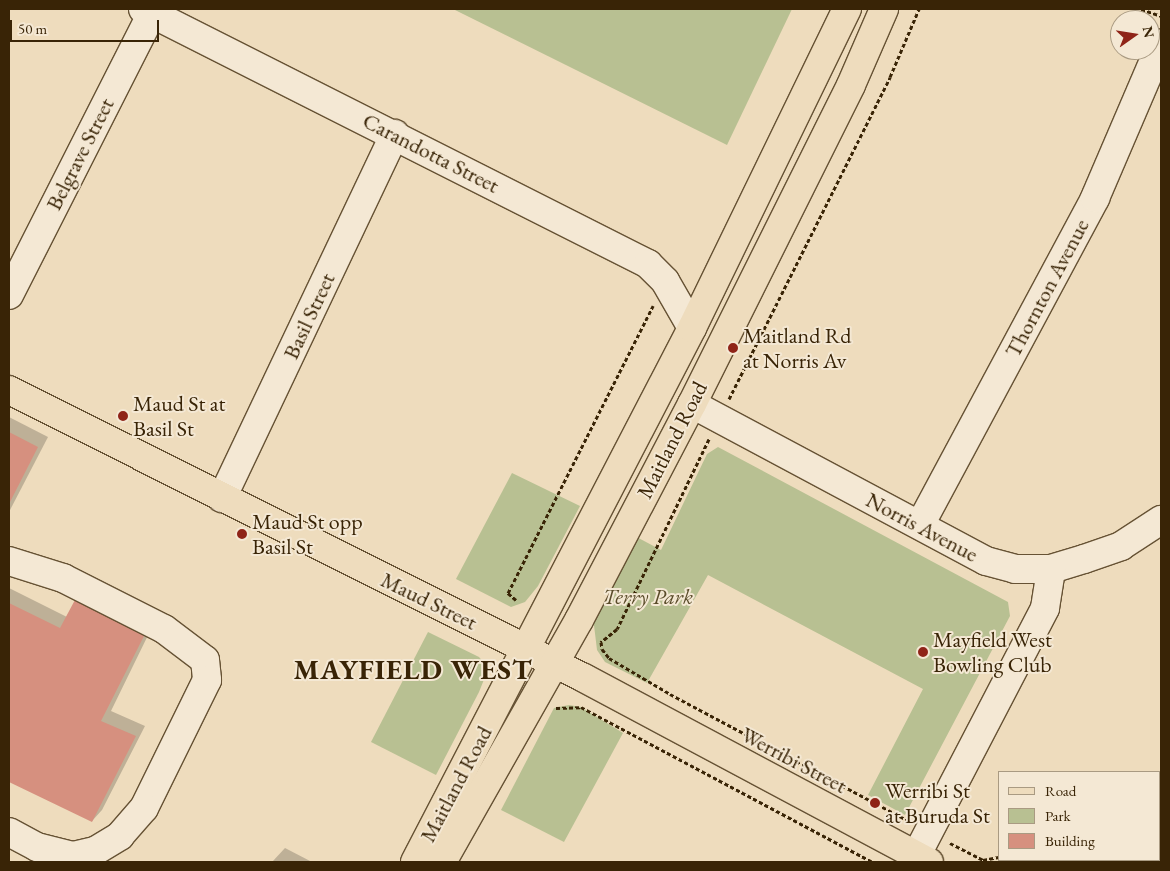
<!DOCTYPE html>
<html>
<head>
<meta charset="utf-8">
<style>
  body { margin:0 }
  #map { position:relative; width:1170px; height:871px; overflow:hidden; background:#eedcbd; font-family:"EB Garamond",serif }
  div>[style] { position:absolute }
  .green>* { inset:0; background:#b8c092 }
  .shadow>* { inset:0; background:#0003 }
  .building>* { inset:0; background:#d6907f }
  .path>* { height:3px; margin-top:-1.5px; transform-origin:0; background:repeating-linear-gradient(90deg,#392406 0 4px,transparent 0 6.5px) }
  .roads { filter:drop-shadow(1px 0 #665234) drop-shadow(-1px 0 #665234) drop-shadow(0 1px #665234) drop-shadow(0 -1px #665234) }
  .minor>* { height:28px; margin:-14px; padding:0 14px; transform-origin:14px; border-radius:14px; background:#f4e8d4 }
  .major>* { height:28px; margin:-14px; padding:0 14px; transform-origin:14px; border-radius:14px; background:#eedcbd }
  .dots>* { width:14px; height:14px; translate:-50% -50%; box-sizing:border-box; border:2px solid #f4e8d4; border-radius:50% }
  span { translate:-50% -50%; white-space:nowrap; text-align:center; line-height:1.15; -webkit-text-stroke:4px #f4e8d4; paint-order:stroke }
  .street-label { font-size:22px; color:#392406 }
  .poi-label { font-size:22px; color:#392406 }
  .left { translate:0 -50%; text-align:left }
  .park-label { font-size:22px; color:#594b29; font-style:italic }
  .district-label { font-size:28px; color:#392406; font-weight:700; letter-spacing:1px }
  .frame { position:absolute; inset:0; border:10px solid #392406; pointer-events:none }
  .legend { position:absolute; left:998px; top:771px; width:162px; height:90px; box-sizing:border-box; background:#f4e8d4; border:1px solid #a99a82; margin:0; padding:6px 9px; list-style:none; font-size:15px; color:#392406 }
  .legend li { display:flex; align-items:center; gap:10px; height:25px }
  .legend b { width:25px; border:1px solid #a99a82 }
  .north { position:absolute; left:1110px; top:10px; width:50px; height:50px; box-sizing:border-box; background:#f4e8d4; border:1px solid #a99a82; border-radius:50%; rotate:77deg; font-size:14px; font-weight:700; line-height:20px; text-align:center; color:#392406 }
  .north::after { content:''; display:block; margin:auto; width:18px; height:22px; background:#8f2418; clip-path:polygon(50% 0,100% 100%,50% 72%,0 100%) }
  .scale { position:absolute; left:10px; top:20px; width:149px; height:22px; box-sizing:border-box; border:2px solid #392406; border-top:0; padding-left:6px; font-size:15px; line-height:18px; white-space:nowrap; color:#392406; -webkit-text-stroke:4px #f4e8d4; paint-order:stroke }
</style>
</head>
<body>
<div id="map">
  <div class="green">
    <i style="clip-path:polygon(453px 9px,792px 9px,727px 145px)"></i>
    <i style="clip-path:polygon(718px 447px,1008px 602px,1010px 616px,905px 815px,868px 795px,923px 689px,708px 575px,647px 683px,605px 662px,597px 650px,593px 617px,631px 534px,661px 550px,707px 454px)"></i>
    <i style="clip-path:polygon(512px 473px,580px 506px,538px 586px,525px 602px,511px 607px,456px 579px)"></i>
    <i style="clip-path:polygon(428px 632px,479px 657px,484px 663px,485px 677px,479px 692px,436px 775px,371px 742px)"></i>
    <i style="clip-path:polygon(569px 705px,581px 707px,623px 733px,564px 842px,501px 810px,554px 708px)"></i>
  </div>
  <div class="shadow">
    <i style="clip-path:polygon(9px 417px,48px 437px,9px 512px)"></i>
    <i style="clip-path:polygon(9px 588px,67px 617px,154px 623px,111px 711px,145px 726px,102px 810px,92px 821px,9px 780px)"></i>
    <i style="clip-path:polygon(285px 848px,312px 862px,272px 862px)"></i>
  </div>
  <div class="building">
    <i style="clip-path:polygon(9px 432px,38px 447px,9px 504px)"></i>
    <i style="clip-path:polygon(76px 598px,145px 634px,101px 721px,136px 736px,92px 822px,9px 782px,9px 603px,60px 628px)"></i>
  </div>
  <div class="path">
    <i style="left:1141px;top:9px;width:21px;rotate:19deg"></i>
    <i style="left:729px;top:399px;width:360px;rotate:-63.4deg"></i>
    <i style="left:890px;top:77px;width:74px;rotate:-66.9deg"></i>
    <i style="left:709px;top:439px;width:211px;rotate:115.8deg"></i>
    <i style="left:617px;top:629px;width:21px;rotate:141deg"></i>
    <i style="left:601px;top:642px;width:7px;rotate:82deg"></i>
    <i style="left:602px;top:649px;width:11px;rotate:52deg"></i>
    <i style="left:609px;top:658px;width:71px;rotate:30.5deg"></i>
    <i style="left:670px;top:694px;width:271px;rotate:28deg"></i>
    <i style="left:516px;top:600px;width:11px;rotate:-139deg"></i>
    <i style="left:508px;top:593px;width:322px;rotate:-63.2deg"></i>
    <i style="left:556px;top:708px;width:25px;rotate:-2deg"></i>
    <i style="left:581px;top:707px;width:331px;rotate:28deg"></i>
    <i style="left:1159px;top:835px;width:2px"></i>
    <i style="left:950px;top:843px;width:37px;rotate:27deg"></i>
    <i style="left:983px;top:860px;width:16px;rotate:-11deg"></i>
  </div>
  <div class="roads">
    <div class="minor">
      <i style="left:143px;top:9px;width:566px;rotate:26.79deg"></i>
      <i style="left:648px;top:264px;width:24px;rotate:45deg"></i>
      <i style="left:665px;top:281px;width:54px;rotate:60.1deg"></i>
      <i style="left:9px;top:295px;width:316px;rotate:-63.1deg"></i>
      <i style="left:692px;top:404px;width:333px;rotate:28.1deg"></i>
      <i style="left:986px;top:561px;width:30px;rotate:15deg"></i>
      <i style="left:1015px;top:569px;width:36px"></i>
      <i style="left:1051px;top:569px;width:34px;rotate:-17deg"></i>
      <i style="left:1084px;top:559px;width:39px;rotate:-19deg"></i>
      <i style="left:1121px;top:546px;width:48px;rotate:-33deg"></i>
      <i style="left:222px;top:498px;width:403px;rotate:-64.6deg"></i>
      <i style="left:920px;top:525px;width:371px;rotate:-61.8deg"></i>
      <i style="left:1095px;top:198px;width:168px;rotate:-66.8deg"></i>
      <i style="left:9px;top:561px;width:57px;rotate:17.5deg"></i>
      <i style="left:63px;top:578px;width:113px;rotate:26.8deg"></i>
      <i style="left:164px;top:629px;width:51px;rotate:37.1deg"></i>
      <i style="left:205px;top:660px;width:20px;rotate:84deg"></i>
      <i style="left:207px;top:680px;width:143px;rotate:116.2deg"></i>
      <i style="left:144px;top:808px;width:37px;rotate:131deg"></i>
      <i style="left:120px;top:836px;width:29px;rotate:149deg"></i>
      <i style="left:95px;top:851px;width:23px;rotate:167deg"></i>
      <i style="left:73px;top:856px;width:37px;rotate:-166deg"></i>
      <i style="left:37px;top:847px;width:32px;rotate:-152deg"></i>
      <i style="left:913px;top:862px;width:286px;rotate:-62.5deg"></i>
      <i style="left:1045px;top:608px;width:39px;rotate:-81deg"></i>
    </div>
    <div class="major">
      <i style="left:9px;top:390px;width:643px;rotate:26.6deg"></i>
      <i style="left:584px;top:678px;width:391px;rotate:28.1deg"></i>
      <i style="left:415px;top:862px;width:602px;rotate:-62.58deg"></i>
      <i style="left:692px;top:328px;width:355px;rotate:-64.1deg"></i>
      <i style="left:442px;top:862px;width:278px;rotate:-60.5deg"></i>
      <i style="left:579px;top:620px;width:244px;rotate:-62.4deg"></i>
      <i style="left:692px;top:404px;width:356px;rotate:-63.5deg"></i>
      <i style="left:851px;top:85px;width:83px;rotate:-66.5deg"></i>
    </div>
  </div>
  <div class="dots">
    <i style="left:733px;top:348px;background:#8f2418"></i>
    <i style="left:123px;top:416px;background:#8f2418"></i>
    <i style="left:242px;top:534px;background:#8f2418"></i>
    <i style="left:923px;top:652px;background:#8f2418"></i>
    <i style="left:875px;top:803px;background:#8f2418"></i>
  </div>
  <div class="street-label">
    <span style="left:431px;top:153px;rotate:27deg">Carandotta Street</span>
    <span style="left:80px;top:154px;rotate:-63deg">Belgrave Street</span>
    <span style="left:1047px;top:288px;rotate:-62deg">Thornton Avenue</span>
    <span style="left:309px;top:316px;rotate:-65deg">Basil Street</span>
    <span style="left:672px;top:440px;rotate:-63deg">Maitland Road</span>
    <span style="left:922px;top:527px;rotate:28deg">Norris Avenue</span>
    <span style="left:429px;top:601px;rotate:26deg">Maud Street</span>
    <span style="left:794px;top:760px;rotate:28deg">Werribi Street</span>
    <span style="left:456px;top:784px;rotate:-62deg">Maitland Road</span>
  </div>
  <div class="poi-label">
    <span class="left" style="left:743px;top:348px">Maitland Rd<br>at Norris Av</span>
    <span class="left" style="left:133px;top:416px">Maud St at<br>Basil St</span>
    <span class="left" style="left:252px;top:534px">Maud St opp<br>Basil St</span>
    <span class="left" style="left:933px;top:652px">Mayfield West<br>Bowling Club</span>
    <span class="left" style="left:885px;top:803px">Werribi St<br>at Buruda St</span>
  </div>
  <div class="park-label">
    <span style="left:648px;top:597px">Terry Park</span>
  </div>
  <div class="district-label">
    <span style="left:413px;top:669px">MAYFIELD WEST</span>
  </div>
  <div class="frame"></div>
  <ul class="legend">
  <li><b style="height:6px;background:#eedcbd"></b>Road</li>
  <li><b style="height:14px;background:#b8c092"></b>Park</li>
  <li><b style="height:14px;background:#d6907f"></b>Building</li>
  </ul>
  <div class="north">N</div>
  <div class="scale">50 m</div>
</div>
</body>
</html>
